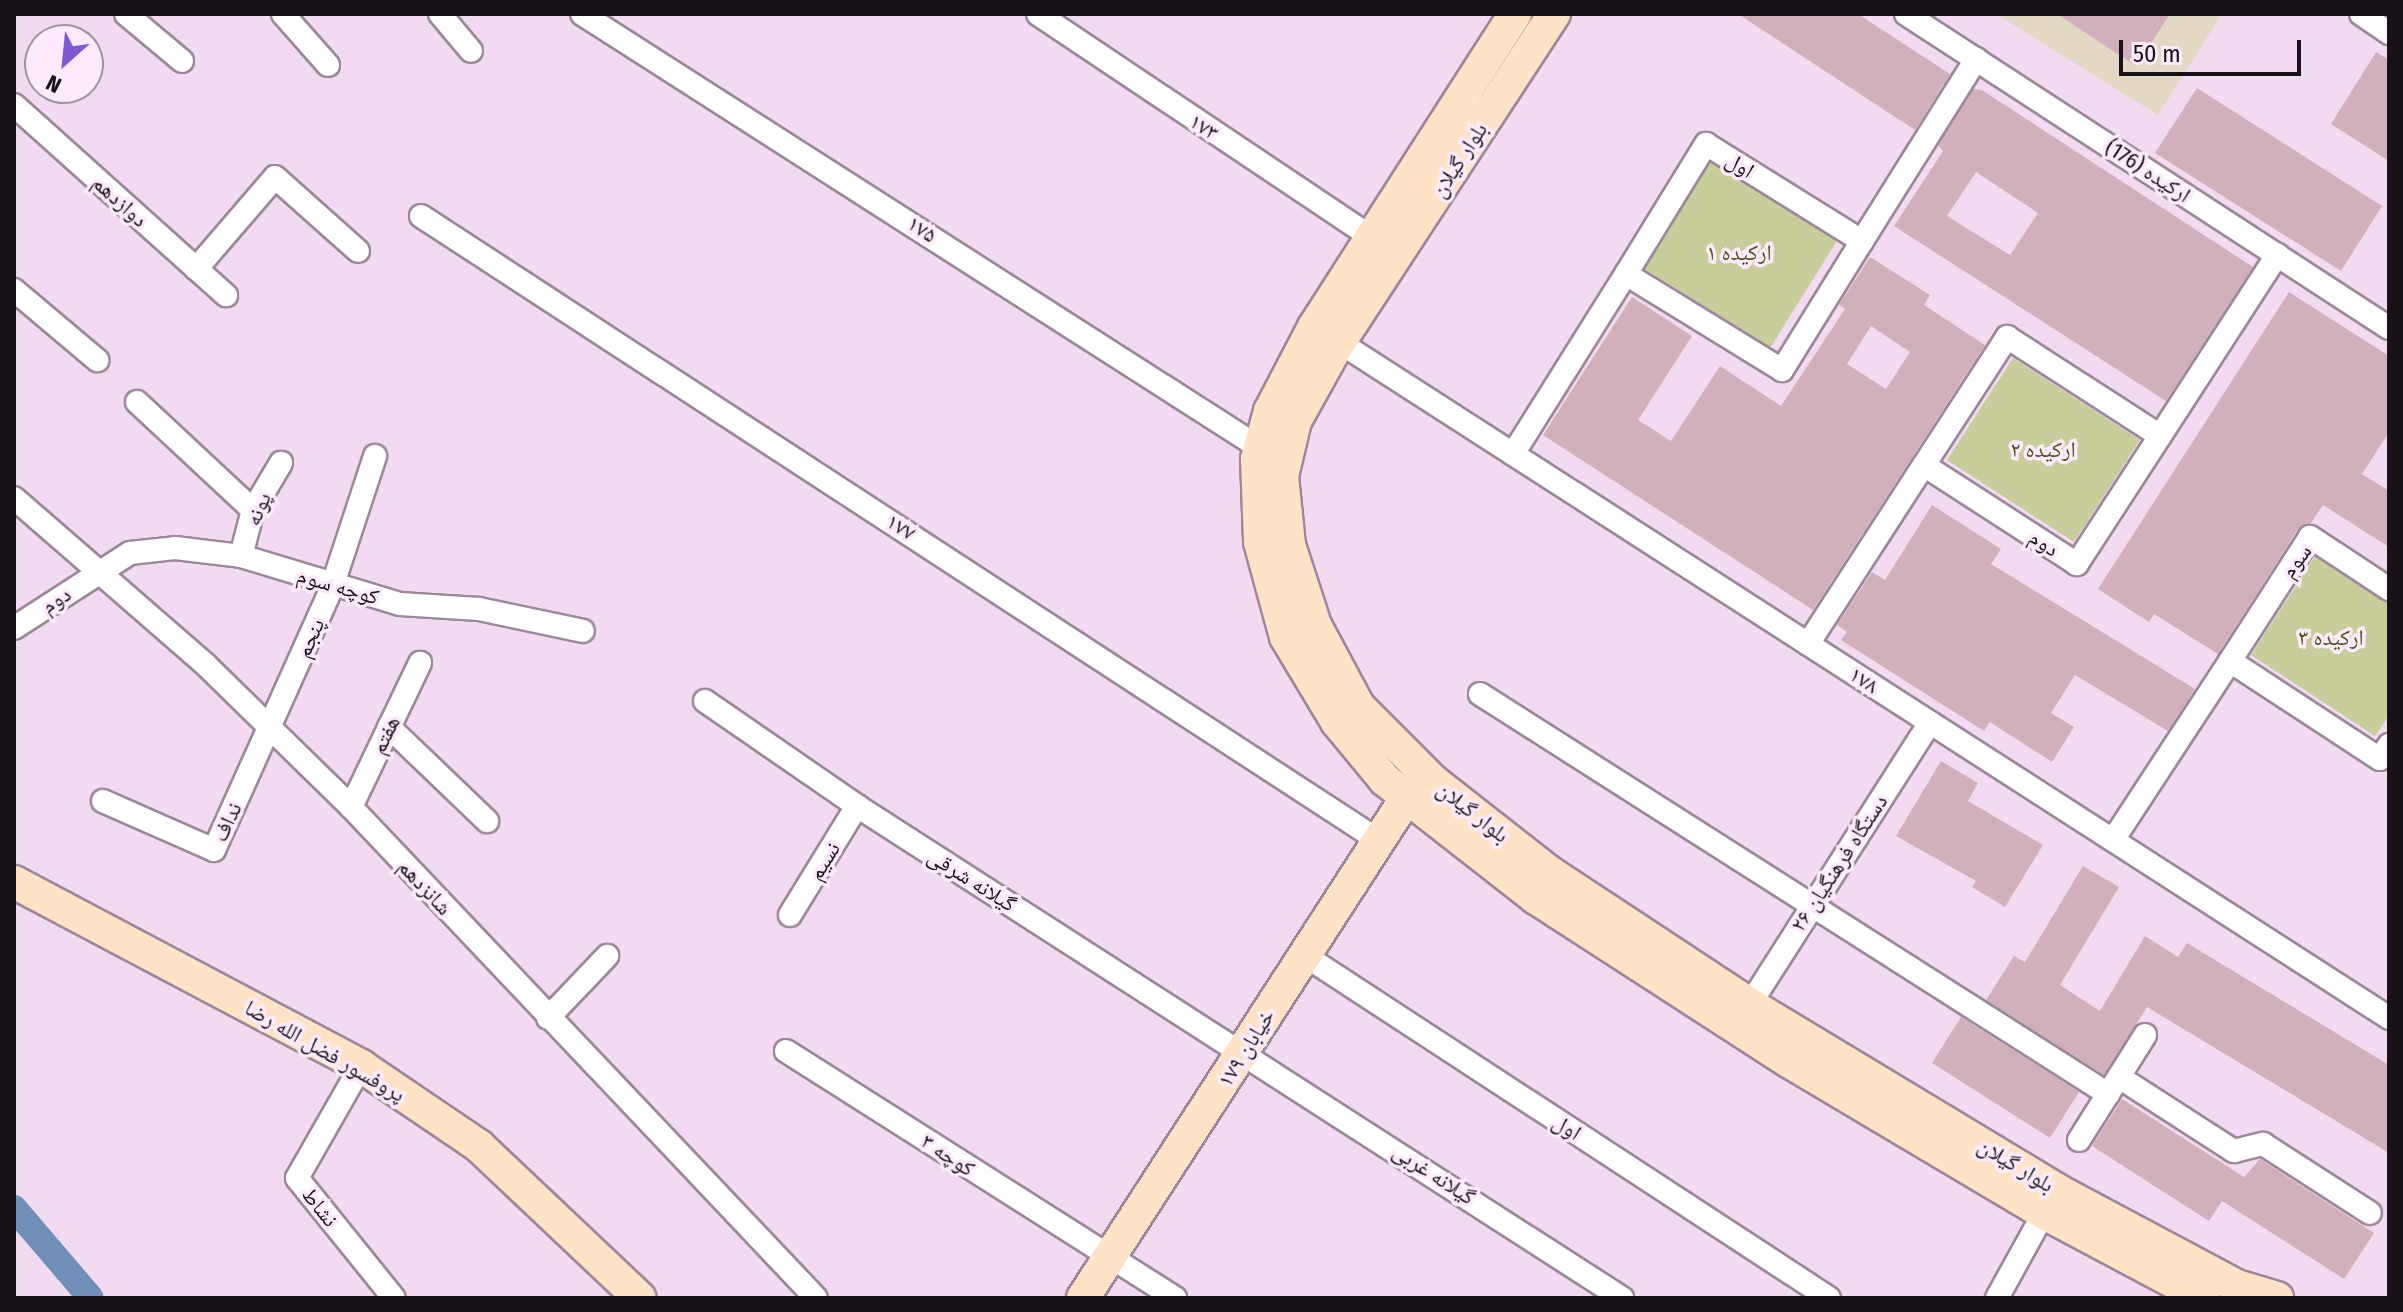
<!DOCTYPE html>
<html>
<head>
<meta charset="utf-8">
<style>
  body { margin:0 }
  #map { position:relative; width:2403px; height:1312px; overflow:hidden; background:#f2dbf0; font-family:"Fira Sans Condensed","Noto Naskh Arabic",sans-serif }
  div>[style] { position:absolute }
  .education>* { inset:0; background:#e2d9c4 }
  .green>* { inset:0; background:#c8cd9b }
  .canal>* { height:26px; margin:-13px; padding:0 13px; transform-origin:13px; border-radius:13px; background:#708fb8 }
  .building>* { inset:0; background:#d0b1bb }
  .roads { filter:drop-shadow(2px 0 #9d889b) drop-shadow(-2px 0 #9d889b) drop-shadow(0 2px #9d889b) drop-shadow(0 -2px #9d889b) }
  .street>* { height:22px; margin:-11px; padding:0 11px; transform-origin:11px; border-radius:11px; background:#fff }
  .secondary>* { height:32px; margin:-16px; padding:0 16px; transform-origin:16px; border-radius:16px; background:#fee3c7 }
  span { translate:-50% -50%; white-space:nowrap; text-align:center; line-height:1.15; -webkit-text-stroke:7px #fdeafb; paint-order:stroke }
  .street-label { font-size:22px; color:#181118 }
  .park-label { font-size:22px; color:#4f5317 }
  .frame { position:absolute; inset:0; border:16px solid #181118; pointer-events:none }
  .north { position:absolute; left:24px; top:24px; width:80px; height:80px; box-sizing:border-box; background:#fdeafb; border:2px solid #a193a0; border-radius:50%; rotate:207deg; font-size:22px; font-weight:700; line-height:32px; text-align:center; color:#181118 }
  .north::after { content:''; display:block; margin:auto; width:28px; height:36px; background:#7d5ad4; clip-path:polygon(50% 0,100% 100%,50% 72%,0 100%) }
  .scale { position:absolute; left:2119px; top:40px; width:182px; height:36px; box-sizing:border-box; border:4px solid #181118; border-top:0; padding-left:10px; font-size:24px; line-height:28px; white-space:nowrap; color:#181118; -webkit-text-stroke:6px #fdeafb; paint-order:stroke }
</style>
</head>
<body>
<div id="map">
  <div class="education">
    <i style="clip-path:polygon(1996px 14px,2222px 14px,2158px 115px)"></i>
  </div>
  <div class="green">
    <i style="clip-path:polygon(1708px 158px,1838px 239px,1770px 348px,1640px 266px)"></i>
    <i style="clip-path:polygon(2013px 358px,2140px 440px,2074px 542px,1947px 460px)"></i>
    <i style="clip-path:polygon(2316px 555px,2389px 602px,2389px 715px,2375px 736px,2251px 655px)"></i>
  </div>
  <div class="canal">
    <i style="left:14px;top:1208px;width:118px;rotate:49.5deg"></i>
  </div>
  <div class="building">
    <i style="clip-path:polygon(1738px 14px,1858px 14px,1950px 74px,1915px 130px)"></i>
    <i style="clip-path:polygon(2057px 14px,2170px 14px,2136px 66px)"></i>
    <i style="clip-path:polygon(2376px 52px,2389px 60px,2389px 161px,2331px 124px)"></i>
    <i style="clip-path:polygon(2197px 88px,2382px 206px,2341px 271px,2155px 153px)"></i>
    <i style="clip-path:polygon(evenodd,1973px 89px,1982px 90px,2253px 267px,2166px 401px,1894px 226px,1943px 151px,1938px 145px,1973px 89px,1976px 172px,2038px 213px,2010px 255px,1947px 216px,1976px 172px)"></i>
    <i style="clip-path:polygon(evenodd,1870px 257px,1930px 295px,1924px 305px,1985px 345px,1813px 610px,1543px 435px,1632px 297px,1692px 336px,1638px 420px,1671px 441px,1720px 366px,1781px 406px,1845px 309px,1839px 305px,1870px 257px,1871px 326px,1910px 352px,1886px 389px,1847px 364px,1871px 326px)"></i>
    <i style="clip-path:polygon(2289px 292px,2389px 356px,2389px 432px,2362px 474px,2389px 491px,2389px 547px,2323px 505px,2311px 523px,2298px 529px,2218px 654px,2154px 614px,2149px 622px,2098px 589px)"></i>
    <i style="clip-path:polygon(1932px 505px,2001px 549px,1991px 564px,2195px 689px,2168px 731px,2075px 675px,2051px 713px,2074px 727px,2052px 762px,1990px 722px,1984px 731px,1841px 640px,1847px 632px,1837px 625px,1872px 572px,1885px 580px)"></i>
    <i style="clip-path:polygon(1941px 761px,1978px 783px,1968px 801px,2043px 845px,2005px 907px,1972px 887px,1976px 881px,1896px 836px)"></i>
    <i style="clip-path:polygon(2083px 866px,2119px 887px,2060px 985px,2100px 1011px,2145px 936px,2178px 957px,2187px 943px,2389px 1065px,2389px 1153px,2147px 1007px,2104px 1075px,1986px 1000px,2014px 956px,2025px 962px)"></i>
    <i style="clip-path:polygon(1961px 1017px,2079px 1092px,2050px 1138px,1932px 1063px)"></i>
    <i style="clip-path:polygon(2122px 1099px,2244px 1177px,2260px 1159px,2374px 1233px,2344px 1279px,2222px 1201px,2209px 1221px,2092px 1146px)"></i>
  </div>
  <div class="roads">
    <div class="street">
      <i style="left:126px;top:14px;width:73px;rotate:40deg"></i>
      <i style="left:283px;top:14px;width:68px;rotate:48.6deg"></i>
      <i style="left:440px;top:14px;width:48px;rotate:50deg"></i>
      <i style="left:582px;top:14px;width:805px;rotate:32.62deg"></i>
      <i style="left:1038px;top:14px;width:401px;rotate:33.8deg"></i>
      <i style="left:1906px;top:14px;width:576px;rotate:33.03deg"></i>
      <i style="left:2361px;top:14px;width:34px;rotate:34deg"></i>
      <i style="left:14px;top:105px;width:285px;rotate:41.9deg"></i>
      <i style="left:1706px;top:144px;width:184px;rotate:31.9deg"></i>
      <i style="left:1862px;top:241px;width:152px;rotate:121.8deg"></i>
      <i style="left:1782px;top:370px;width:183px;rotate:-148.4deg"></i>
      <i style="left:1626px;top:274px;width:153px;rotate:-58.4deg"></i>
      <i style="left:421px;top:216px;width:1142px;rotate:33.11deg"></i>
      <i style="left:1862px;top:241px;width:215px;rotate:-57.9deg"></i>
      <i style="left:196px;top:269px;width:121px;rotate:-49.3deg"></i>
      <i style="left:275px;top:177px;width:111px;rotate:41.7deg"></i>
      <i style="left:14px;top:290px;width:109px;rotate:40.1deg"></i>
      <i style="left:2007px;top:337px;width:182px;rotate:32.9deg"></i>
      <i style="left:2160px;top:436px;width:153px;rotate:123deg"></i>
      <i style="left:2077px;top:564px;width:182px;rotate:-147.1deg"></i>
      <i style="left:1924px;top:465px;width:153px;rotate:-57deg"></i>
      <i style="left:1339px;top:342px;width:1249px;rotate:32.77deg"></i>
      <i style="left:137px;top:402px;width:158px;rotate:43deg"></i>
      <i style="left:2160px;top:436px;width:216px;rotate:-57.1deg"></i>
      <i style="left:1513px;top:454px;width:213px;rotate:-57.9deg"></i>
      <i style="left:14px;top:498px;width:254px;rotate:41deg"></i>
      <i style="left:206px;top:665px;width:203px;rotate:44.4deg"></i>
      <i style="left:351px;top:807px;width:676px;rotate:46.56deg"></i>
      <i style="left:241px;top:556px;width:48px;rotate:-75.4deg"></i>
      <i style="left:253px;top:510px;width:55px;rotate:-59.2deg"></i>
      <i style="left:2389px;top:589px;width:95px;rotate:-146.6deg"></i>
      <i style="left:2310px;top:537px;width:148px;rotate:122.8deg"></i>
      <i style="left:2230px;top:661px;width:179px;rotate:33.2deg"></i>
      <i style="left:2380px;top:759px;width:17px;rotate:-57deg"></i>
      <i style="left:14px;top:628px;width:138px;rotate:-32.9deg"></i>
      <i style="left:130px;top:553px;width:45px;rotate:-6.3deg"></i>
      <i style="left:175px;top:548px;width:66px;rotate:6.9deg"></i>
      <i style="left:241px;top:556px;width:166px;rotate:16.8deg"></i>
      <i style="left:400px;top:604px;width:79px;rotate:3.6deg"></i>
      <i style="left:479px;top:609px;width:106px;rotate:11.9deg"></i>
      <i style="left:1808px;top:644px;width:213px;rotate:-57.1deg"></i>
      <i style="left:1480px;top:694px;width:745px;rotate:32.49deg"></i>
      <i style="left:705px;top:701px;width:185px;rotate:34.6deg"></i>
      <i style="left:857px;top:806px;width:910px;rotate:32.75deg"></i>
      <i style="left:389px;top:727px;width:136px;rotate:43.8deg"></i>
      <i style="left:103px;top:801px;width:121px;rotate:23.8deg"></i>
      <i style="left:214px;top:850px;width:288px;rotate:-65.8deg"></i>
      <i style="left:332px;top:587px;width:138px;rotate:-71.8deg"></i>
      <i style="left:351px;top:807px;width:160px;rotate:-64.4deg"></i>
      <i style="left:2113px;top:840px;width:214px;rotate:-56.8deg"></i>
      <i style="left:790px;top:915px;width:128px;rotate:-58.4deg"></i>
      <i style="left:1304px;top:955px;width:627px;rotate:33.16deg"></i>
      <i style="left:1743px;top:1015px;width:347px;rotate:-57.4deg"></i>
      <i style="left:548px;top:1018px;width:86px;rotate:-46.4deg"></i>
      <i style="left:786px;top:1051px;width:461px;rotate:32.4deg"></i>
      <i style="left:361px;top:1066px;width:129px;rotate:119.7deg"></i>
      <i style="left:297px;top:1178px;width:154px;rotate:51.1deg"></i>
      <i style="left:2119px;top:1077px;width:137px;rotate:32.8deg"></i>
      <i style="left:2234px;top:1151px;width:30px;rotate:-14deg"></i>
      <i style="left:2263px;top:1144px;width:127px;rotate:32.8deg"></i>
      <i style="left:2079px;top:1140px;width:124px;rotate:-57.8deg"></i>
      <i style="left:1997px;top:1298px;width:97px;rotate:-61.1deg"></i>
    </div>
    <div class="secondary">
      <i style="left:1515px;top:14px;width:372px;rotate:122.7deg"></i>
      <i style="left:1314px;top:327px;width:95px;rotate:117.6deg"></i>
      <i style="left:1270px;top:411px;width:50px;rotate:105.2deg"></i>
      <i style="left:1257px;top:459px;width:83px;rotate:87.9deg"></i>
      <i style="left:1260px;top:542px;width:98px;rotate:74.7deg"></i>
      <i style="left:1286px;top:637px;width:99px;rotate:59deg"></i>
      <i style="left:1337px;top:722px;width:75px;rotate:50.4deg"></i>
      <i style="left:1385px;top:780px;width:192px;rotate:38deg"></i>
      <i style="left:1536px;top:898px;width:300px;rotate:32.9deg"></i>
      <i style="left:1788px;top:1061px;width:298px;rotate:30.7deg"></i>
      <i style="left:2044px;top:1213px;width:181px;rotate:28deg"></i>
      <i style="left:1554px;top:14px;width:392px;rotate:123.2deg"></i>
      <i style="left:1339px;top:342px;width:90px;rotate:119.1deg"></i>
      <i style="left:1295px;top:421px;width:57px;rotate:103.3deg"></i>
      <i style="left:1282px;top:476px;width:69px;rotate:84.2deg"></i>
      <i style="left:1289px;top:545px;width:84px;rotate:72deg"></i>
      <i style="left:1315px;top:625px;width:93px;rotate:61.8deg"></i>
      <i style="left:1359px;top:707px;width:105px;rotate:45deg"></i>
      <i style="left:1433px;top:781px;width:147px;rotate:38.1deg"></i>
      <i style="left:1549px;top:872px;width:240px;rotate:33.4deg"></i>
      <i style="left:1749px;top:1004px;width:360px;rotate:31.1deg"></i>
      <i style="left:2057px;top:1190px;width:204px;rotate:28.1deg"></i>
      <i style="left:2237px;top:1286px;width:42px;rotate:16.7deg"></i>
      <i style="left:14px;top:882px;width:393px;rotate:27.9deg"></i>
      <i style="left:361px;top:1066px;width:143px;rotate:34.1deg"></i>
      <i style="left:479px;top:1146px;width:221px;rotate:43.4deg"></i>
      <i style="left:1083px;top:1298px;width:597px;rotate:-57.11deg"></i>
    </div>
  </div>
  <div class="street-label">
    <span style="left:1204px;top:127px;rotate:33deg">۱۷۳</span>
    <span style="left:1459px;top:160px;rotate:-57deg">بلوار گیلان</span>
    <span style="left:1740px;top:165px;rotate:32deg">اول</span>
    <span style="left:2148px;top:171px;rotate:33deg">ارکیده (176)</span>
    <span style="left:120px;top:201px;rotate:42deg">دوازدهم</span>
    <span style="left:922px;top:229px;rotate:33deg">۱۷۵</span>
    <span style="left:258px;top:509px;rotate:-67deg">پونه</span>
    <span style="left:901px;top:527px;rotate:32deg">۱۷۷</span>
    <span style="left:2044px;top:543px;rotate:33deg">دوم</span>
    <span style="left:2296px;top:561px;rotate:-54deg">سوم</span>
    <span style="left:338px;top:586px;rotate:16deg">کوچه سوم</span>
    <span style="left:56px;top:600px;rotate:-33deg">دوم</span>
    <span style="left:310px;top:638px;rotate:-66deg">پنجم</span>
    <span style="left:1864px;top:680px;rotate:33deg">۱۷۸</span>
    <span style="left:385px;top:735px;rotate:-64deg">هفتم</span>
    <span style="left:1473px;top:812px;rotate:38deg">بلوار گیلان</span>
    <span style="left:227px;top:822px;rotate:-65deg">نداف</span>
    <span style="left:824px;top:861px;rotate:-58deg">نسیم</span>
    <span style="left:1839px;top:863px;rotate:-57deg">۲۶ دستگاه فرهنگیان</span>
    <span style="left:972px;top:880px;rotate:32deg">گیلانه شرقی</span>
    <span style="left:425px;top:887px;rotate:47deg">شانزدهم</span>
    <span style="left:1246px;top:1048px;rotate:-58deg">خیابان ۱۷۹</span>
    <span style="left:325px;top:1051px;rotate:30deg">پروفسور فضل الله رضا</span>
    <span style="left:1567px;top:1127px;rotate:33deg">اول</span>
    <span style="left:948px;top:1155px;rotate:33deg">کوچه ۳</span>
    <span style="left:2016px;top:1165px;rotate:31deg">بلوار گیلان</span>
    <span style="left:1434px;top:1174px;rotate:33deg">گیلانه غربی</span>
    <span style="left:320px;top:1207px;rotate:51deg">نشاط</span>
  </div>
  <div class="park-label">
    <span style="left:1739px;top:253px">ارکیده ۱</span>
    <span style="left:2043px;top:450px">ارکیده ۲</span>
    <span style="left:2331px;top:638px">ارکیده ۳</span>
  </div>
  <div class="frame"></div>
  <div class="north">N</div>
  <div class="scale">50 m</div>
</div>
</body>
</html>
